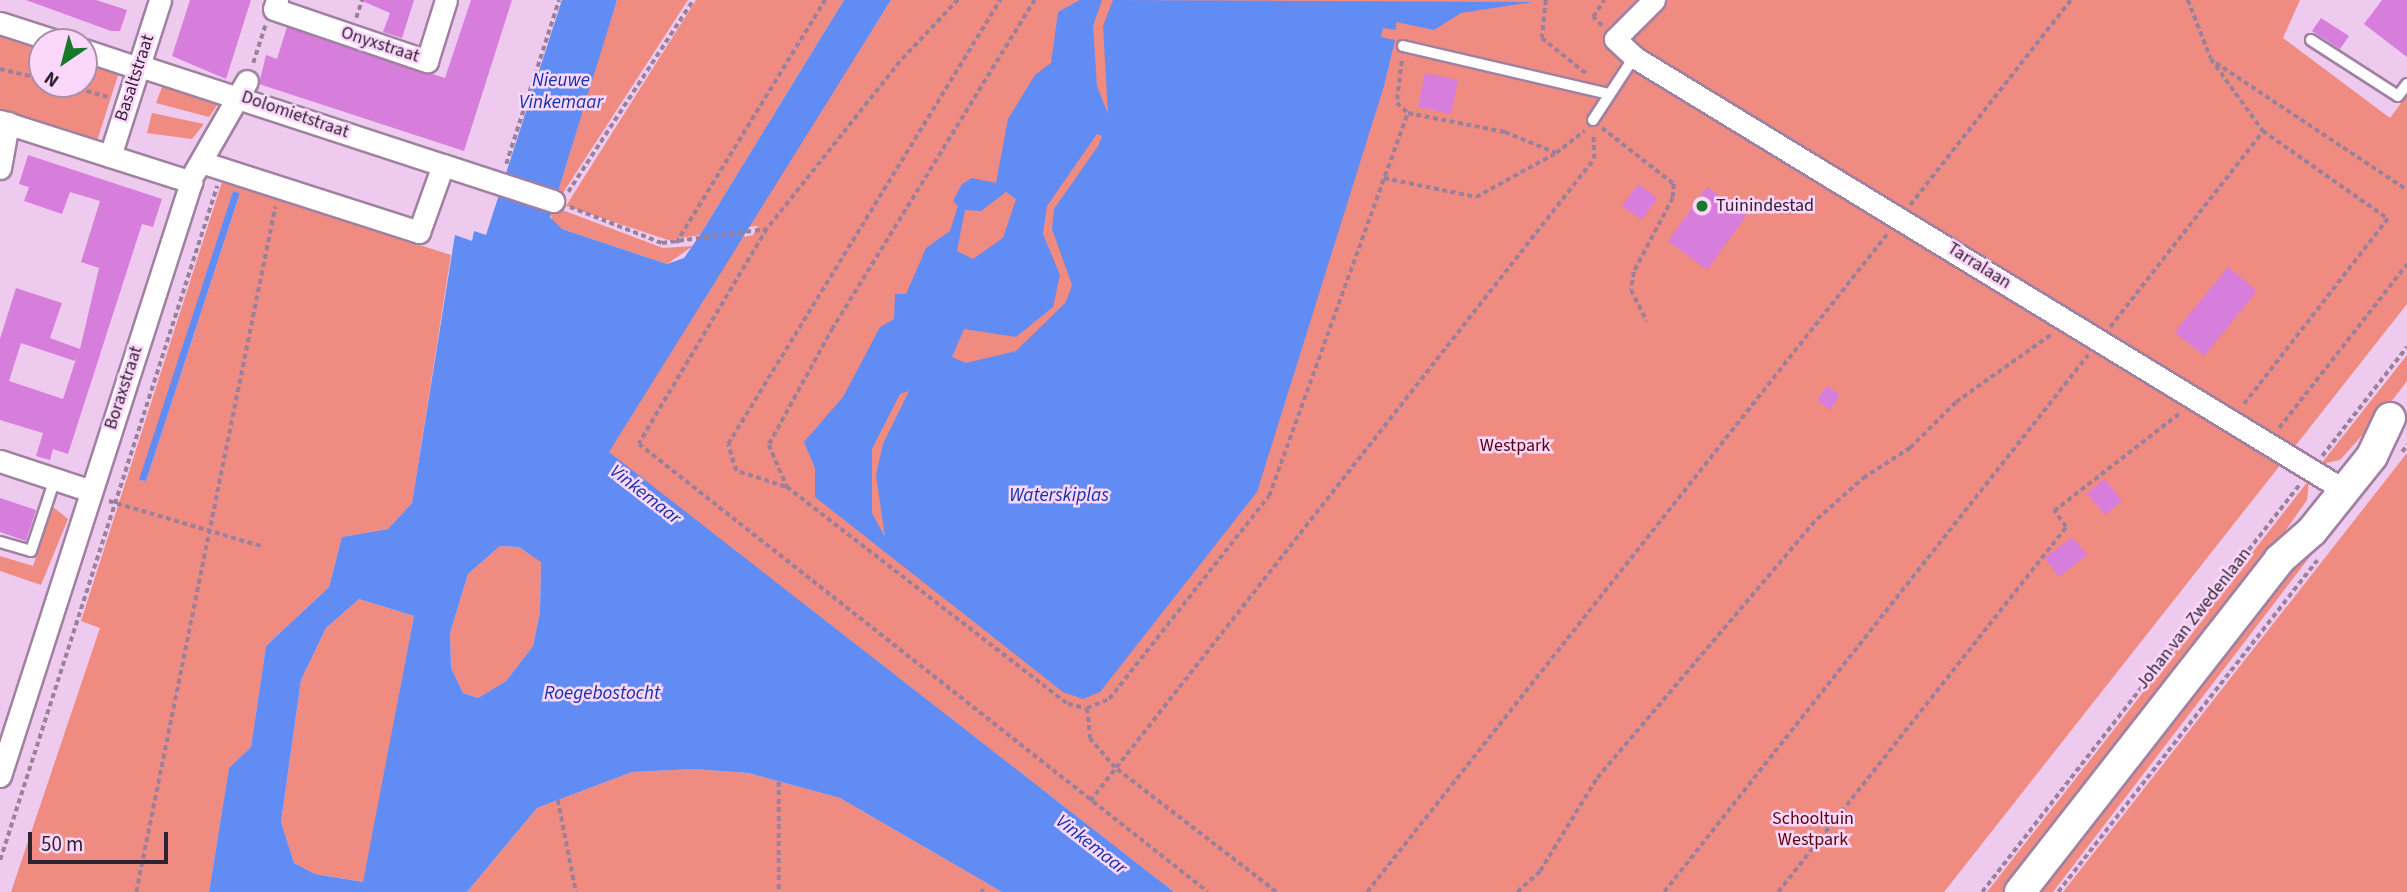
<!DOCTYPE html>
<html>
<head>
<meta charset="utf-8">
<style>
  body { margin:0 }
  #map { position:relative; width:2407px; height:892px; overflow:hidden; background:#edcaee; font-family:"Source Sans 3",sans-serif }
  div>[style] { position:absolute }
  .green>* { inset:0; background:#f08b82 }
  .water>* { inset:0; background:#618cf4 }
  .building>* { inset:0; background:#d77ddb }
  .path>* { height:3.5px; margin-top:-1.75px; transform-origin:0; background:repeating-linear-gradient(90deg,#9a809b 0 5px,transparent 0 8.5px) }
  .roads { filter:drop-shadow(2px 0 #a181a2) drop-shadow(-2px 0 #a181a2) drop-shadow(0 2px #a181a2) drop-shadow(0 -2px #a181a2) }
  .lane>* { height:10px; margin:-5px; padding:0 5px; transform-origin:5px; border-radius:5px; background:#fff }
  .street>* { height:21px; margin:-10.5px; padding:0 10.5px; transform-origin:10.5px; border-radius:10.5px; background:#fff }
  .secondary>* { height:30px; margin:-15px; padding:0 15px; transform-origin:15px; border-radius:15px; background:#fff }
  .dots>* { width:19px; height:19px; translate:-50% -50%; box-sizing:border-box; border:4px solid #fbd7fb; border-radius:50% }
  span { translate:-50% -50%; white-space:nowrap; text-align:center; line-height:1.15; -webkit-text-stroke:5px #fbd7fb; paint-order:stroke }
  .street-label { font-size:18px; color:#302331 }
  .poi-label { font-size:18px; color:#302331 }
  .left { translate:0 -50%; text-align:left }
  .park-label { font-size:18px; color:#590409 }
  .water-label { font-size:19px; color:#1331a9; font-style:italic }
  .north { position:absolute; left:28px; top:28px; width:70px; height:70px; box-sizing:border-box; background:#fbd7fb; border:2px solid #aa8faa; border-radius:50%; rotate:215deg; font-size:19px; font-weight:700; line-height:28px; text-align:center; color:#302331 }
  .north::after { content:''; display:block; margin:auto; width:24px; height:32px; background:#18792a; clip-path:polygon(50% 0,100% 100%,50% 72%,0 100%) }
  .scale { position:absolute; left:28px; top:832px; width:140px; height:32px; box-sizing:border-box; border:4px solid #302331; border-top:0; padding-left:9px; font-size:21px; line-height:24px; white-space:nowrap; color:#302331; -webkit-text-stroke:5px #fbd7fb; paint-order:stroke }
</style>
</head>
<body>
<div id="map">
  <div class="green">
    <i style="clip-path:polygon(617px 0,688px 0,561px 196px,551px 197px)"></i>
    <i style="clip-path:polygon(696px 0,844px 0,700px 235px,668px 240px,566px 206px)"></i>
    <i style="clip-path:polygon(891px 0,2300px 0,2283px 38px,2390px 118px,2407px 95px,2407px 304px,1944px 892px,1174px 892px,608px 452px,742px 237px,753px 235px,758px 226px,748px 227px)"></i>
    <i style="clip-path:polygon(0 31px,42px 44px,42px 84px,84px 84px,84px 57px,120px 69px,97px 141px,0 110px)"></i>
    <i style="clip-path:polygon(165px 79px,223px 97px,209px 117px,156px 103px)"></i>
    <i style="clip-path:polygon(152px 113px,204px 124px,192px 139px,147px 133px)"></i>
    <i style="clip-path:polygon(evenodd,222px 182px,451px 255px,412px 503px,388px 529px,342px 537px,329px 587px,266px 646px,251px 747px,229px 768px,209px 892px,11px 892px,100px 628px,81px 621px,222px 182px,233px 191px,240px 193px,146px 481px,140px 480px,233px 191px)"></i>
    <i style="clip-path:polygon(549px 205px,663px 248px,693px 246px,667px 264px,562px 229px,552px 221px)"></i>
    <i style="clip-path:polygon(2407px 355px,2407px 381px,2385px 410px,2340px 460px,2321px 464px)"></i>
    <i style="clip-path:polygon(2407px 453px,2407px 892px,2063px 892px)"></i>
    <i style="clip-path:polygon(2309px 480px,2307px 500px,2272px 550px,2007px 892px,1987px 892px)"></i>
    <i style="clip-path:polygon(2351px 503px,2053px 892px,2032px 892px,2287px 565px)"></i>
    <i style="clip-path:polygon(53px 507px,68px 519px,41px 585px,0 571px,0 556px,33px 566px)"></i>
    <i style="clip-path:polygon(500px 546px,519px 547px,541px 561px,540px 612px,533px 646px,506px 681px,478px 698px,463px 693px,451px 669px,450px 633px,468px 574px)"></i>
    <i style="clip-path:polygon(359px 599px,414px 616px,364px 882px,315px 874px,294px 863px,281px 822px,301px 680px,326px 628px)"></i>
    <i style="clip-path:polygon(694px 769px,748px 773px,840px 798px,1002px 892px,467px 892px,537px 808px,632px 772px)"></i>
  </div>
  <div class="water">
    <i style="clip-path:polygon(evenodd,562px 0,617px 0,550px 217px,562px 229px,667px 264px,684px 258px,700px 235px,844px 0,891px 0,609px 452px,1174px 892px,1002px 892px,840px 798px,748px 773px,694px 769px,632px 772px,537px 808px,467px 892px,209px 892px,229px 768px,251px 747px,266px 646px,329px 587px,342px 537px,388px 529px,412px 503px,455px 235px,472px 241px,474px 231px,486px 235px,562px 0,500px 546px,519px 547px,541px 562px,540px 612px,533px 646px,506px 681px,478px 698px,463px 693px,451px 668px,450px 633px,468px 574px,500px 546px,562px 0,359px 599px,414px 616px,363px 882px,315px 874px,294px 863px,281px 822px,301px 680px,326px 628px,359px 599px)"></i>
    <i style="clip-path:polygon(evenodd,1080px 0,1102px 0,1093px 26px,1097px 86px,1108px 114px,1103px 26px,1113px 0,1533px 2px,1461px 13px,1434px 30px,1396px 22px,1396px 30px,1383px 28px,1381px 37px,1395px 40px,1384px 86px,1257px 492px,1100px 692px,1083px 699px,1063px 692px,815px 497px,815px 468px,804px 442px,843px 397px,880px 327px,894px 319px,895px 294px,906px 294px,926px 248px,950px 231px,958px 206px,953px 201px,962px 184px,972px 178px,996px 183px,1008px 119px,1035px 75px,1051px 63px,1058px 12px,1080px 0,1097px 134px,1102px 136px,1098px 146px,1054px 209px,1052px 229px,1072px 285px,1066px 302px,1016px 351px,966px 363px,952px 357px,964px 329px,1016px 337px,1053px 307px,1060px 275px,1043px 234px,1047px 206px,1097px 134px,1080px 0,1006px 192px,1016px 199px,1003px 238px,973px 259px,957px 251px,965px 210px,981px 211px,1006px 192px,1080px 0,909px 391px,883px 444px,876px 475px,885px 537px,872px 513px,872px 449px,900px 394px,909px 391px)"></i>
    <i style="clip-path:polygon(233px 191px,240px 193px,146px 481px,139px 480px)"></i>
  </div>
  <div class="building">
    <i style="clip-path:polygon(26px 0,96px 0,127px 10px,120px 31px,111px 31px)"></i>
    <i style="clip-path:polygon(190px 0,251px 0,226px 79px,172px 56px)"></i>
    <i style="clip-path:polygon(360px 0,414px 0,402px 38px,383px 32px,390px 13px)"></i>
    <i style="clip-path:polygon(471px 0,512px 0,464px 151px,259px 84px,266px 55px,277px 59px,287px 27px,445px 78px)"></i>
    <i style="clip-path:polygon(2382px 0,2407px 0,2407px 57px,2364px 24px)"></i>
    <i style="clip-path:polygon(2321px 18px,2349px 36px,2340px 49px,2312px 31px)"></i>
    <i style="clip-path:polygon(1425px 73px,1458px 80px,1451px 114px,1418px 107px)"></i>
    <i style="clip-path:polygon(evenodd,28px 155px,162px 199px,153px 227px,142px 224px,68px 454px,53px 449px,50px 460px,36px 456px,43px 433px,0 420px,0 339px,16px 288px,62px 303px,50px 338px,80px 349px,99px 268px,81px 262px,100px 201px,70px 192px,62px 214px,24px 201px,29px 187px,19px 184px,28px 155px,21px 343px,75px 361px,79px 350px,63px 399px,9px 381px,21px 343px)"></i>
    <i style="clip-path:polygon(1638px 184px,1657px 198px,1642px 220px,1622px 206px)"></i>
    <i style="clip-path:polygon(1707px 187px,1746px 216px,1707px 270px,1668px 241px)"></i>
    <i style="clip-path:polygon(2228px 267px,2257px 291px,2204px 356px,2175px 332px)"></i>
    <i style="clip-path:polygon(1827px 386px,1840px 395px,1830px 410px,1817px 400px)"></i>
    <i style="clip-path:polygon(2105px 479px,2122px 501px,2105px 515px,2087px 493px)"></i>
    <i style="clip-path:polygon(0 498px,36px 510px,26px 541px,0 532px)"></i>
    <i style="clip-path:polygon(2072px 537px,2087px 555px,2059px 577px,2045px 558px)"></i>
  </div>
  <div class="path">
    <i style="left:958px;top:0;width:85px;rotate:133.1deg"></i>
    <i style="left:900px;top:62px;width:213px;rotate:128.5deg"></i>
    <i style="left:767px;top:229px;width:250px;rotate:120.8deg"></i>
    <i style="left:639px;top:444px;width:724px;rotate:38.21deg"></i>
    <i style="left:1035px;top:0;width:385px;rotate:121.6deg"></i>
    <i style="left:833px;top:328px;width:133px;rotate:118.7deg"></i>
    <i style="left:769px;top:445px;width:46px;rotate:66.8deg"></i>
    <i style="left:787px;top:487px;width:355px;rotate:37.7deg"></i>
    <i style="left:1068px;top:704px;width:18px;rotate:13deg"></i>
    <i style="left:1546px;top:0;width:38px;rotate:96deg"></i>
    <i style="left:1542px;top:38px;width:58px;rotate:38.7deg"></i>
    <i style="left:2188px;top:0;width:63px;rotate:68.7deg"></i>
    <i style="left:2211px;top:59px;width:89px;rotate:54.2deg"></i>
    <i style="left:2263px;top:131px;width:153px;rotate:35.1deg"></i>
    <i style="left:2388px;top:219px;width:237px;rotate:127.8deg"></i>
    <i style="left:356px;top:18px;width:19px;rotate:-72deg"></i>
    <i style="left:1602px;top:26px;width:13px;rotate:-135deg"></i>
    <i style="left:1593px;top:17px;width:20px;rotate:-57deg"></i>
    <i style="left:1402px;top:61px;width:42px;rotate:96.8deg"></i>
    <i style="left:1397px;top:103px;width:15px;rotate:42deg"></i>
    <i style="left:253px;top:63px;width:42px;rotate:-72deg"></i>
    <i style="left:2216px;top:63px;width:229px;rotate:33.6deg"></i>
    <i style="left:0;top:69px;width:43px;rotate:13.4deg"></i>
    <i style="left:62px;top:84px;width:48px;rotate:15.8deg"></i>
    <i style="left:1602px;top:128px;width:91px;rotate:37.9deg"></i>
    <i style="left:1674px;top:184px;width:14px;rotate:94deg"></i>
    <i style="left:1673px;top:198px;width:84px;rotate:117.8deg"></i>
    <i style="left:1634px;top:272px;width:18px;rotate:99deg"></i>
    <i style="left:1631px;top:290px;width:35px;rotate:63deg"></i>
    <i style="left:506px;top:164px;width:172px;rotate:-72.1deg"></i>
    <i style="left:1384px;top:178px;width:94px;rotate:11.7deg"></i>
    <i style="left:1476px;top:197px;width:91px;rotate:-28.8deg"></i>
    <i style="left:568px;top:192px;width:229px;rotate:-56.9deg"></i>
    <i style="left:1910px;top:205px;width:261px;rotate:-51.9deg"></i>
    <i style="left:570px;top:207px;width:99px;rotate:21.4deg"></i>
    <i style="left:662px;top:243px;width:106px;rotate:-7.6deg"></i>
    <i style="left:676px;top:243px;width:285px;rotate:-58.5deg"></i>
    <i style="left:2110px;top:327px;width:249px;rotate:-52deg"></i>
    <i style="left:2279px;top:428px;width:208px;rotate:-52deg"></i>
    <i style="left:2402px;top:452px;width:9px;rotate:-54deg"></i>
    <i style="left:2322px;top:456px;width:138px;rotate:-52.1deg"></i>
    <i style="left:785px;top:487px;width:52px;rotate:-161.9deg"></i>
    <i style="left:736px;top:471px;width:28px;rotate:-107deg"></i>
    <i style="left:728px;top:444px;width:521px;rotate:-58.51deg"></i>
    <i style="left:109px;top:501px;width:159px;rotate:16.5deg"></i>
    <i style="left:779px;top:782px;width:110px;rotate:90deg"></i>
    <i style="left:558px;top:800px;width:94px;rotate:78.9deg"></i>
    <i style="left:1090px;top:801px;width:816px;rotate:-51.87deg"></i>
    <i style="left:1594px;top:159px;width:26px;rotate:-92deg"></i>
    <i style="left:0;top:860px;width:708px;rotate:-72.15deg"></i>
    <i style="left:136px;top:892px;width:699px;rotate:-78.53deg"></i>
    <i style="left:982px;top:892px;width:3px;rotate:-90deg"></i>
    <i style="left:1276px;top:892px;width:203px;rotate:-142.4deg"></i>
    <i style="left:1115px;top:768px;width:38px;rotate:-131deg"></i>
    <i style="left:1090px;top:739px;width:31px;rotate:-96deg"></i>
    <i style="left:1087px;top:708px;width:24px;rotate:-22deg"></i>
    <i style="left:1109px;top:699px;width:258px;rotate:-51.8deg"></i>
    <i style="left:1269px;top:496px;width:407px;rotate:-70.1deg"></i>
    <i style="left:1408px;top:113px;width:99px;rotate:11.1deg"></i>
    <i style="left:1505px;top:132px;width:55px;rotate:22.4deg"></i>
    <i style="left:1556px;top:153px;width:36px;rotate:-38deg"></i>
    <i style="left:1367px;top:892px;width:840px;rotate:-51.67deg"></i>
    <i style="left:1517px;top:892px;width:31px;rotate:-42deg"></i>
    <i style="left:1540px;top:871px;width:109px;rotate:-58.5deg"></i>
    <i style="left:1597px;top:778px;width:340px;rotate:-49.7deg"></i>
    <i style="left:1817px;top:519px;width:62px;rotate:-41.7deg"></i>
    <i style="left:1863px;top:478px;width:56px;rotate:-32.6deg"></i>
    <i style="left:1910px;top:448px;width:65px;rotate:-45deg"></i>
    <i style="left:1956px;top:402px;width:119px;rotate:-35.4deg"></i>
    <i style="left:1664px;top:892px;width:684px;rotate:-51.71deg"></i>
    <i style="left:1778px;top:892px;width:465px;rotate:-51.7deg"></i>
    <i style="left:2066px;top:527px;width:20px;rotate:-127deg"></i>
    <i style="left:2054px;top:511px;width:161px;rotate:-37.9deg"></i>
    <i style="left:1982px;top:892px;width:517px;rotate:-52.07deg"></i>
    <i style="left:2058px;top:892px;width:421px;rotate:-52deg"></i>
  </div>
  <div class="roads">
    <div class="lane">
      <i style="left:2311px;top:40px;width:103px;rotate:32.8deg"></i>
      <i style="left:2398px;top:96px;width:15px;rotate:-53deg"></i>
      <i style="left:1403px;top:46px;width:212px;rotate:13.1deg"></i>
      <i style="left:1593px;top:120px;width:75px;rotate:-56.9deg"></i>
      <i style="left:0;top:542px;width:32px;rotate:16deg"></i>
      <i style="left:31px;top:551px;width:76px;rotate:-71.6deg"></i>
    </div>
    <div class="street">
      <i style="left:277px;top:0;width:9px;rotate:108deg"></i>
      <i style="left:274px;top:9px;width:162px;rotate:18.8deg"></i>
      <i style="left:427px;top:61px;width:64px;rotate:-72.7deg"></i>
      <i style="left:1654px;top:0;width:55px;rotate:135deg"></i>
      <i style="left:1615px;top:39px;width:26px;rotate:43deg"></i>
      <i style="left:1634px;top:57px;width:832px;rotate:31.38deg"></i>
      <i style="left:0;top:23px;width:62px;rotate:17.9deg"></i>
      <i style="left:84px;top:50px;width:57px;rotate:18.4deg"></i>
      <i style="left:146px;top:68px;width:312px;rotate:18.1deg"></i>
      <i style="left:0;top:121px;width:201px;rotate:17.7deg"></i>
      <i style="left:191px;top:182px;width:624px;rotate:107.83deg"></i>
      <i style="left:110px;top:156px;width:164px;rotate:-72.2deg"></i>
      <i style="left:201px;top:162px;width:229px;rotate:17.8deg"></i>
      <i style="left:419px;top:232px;width:71px;rotate:-70.3deg"></i>
      <i style="left:443px;top:165px;width:116px;rotate:18.1deg"></i>
      <i style="left:0;top:168px;width:46px;rotate:-79.9deg"></i>
      <i style="left:194px;top:173px;width:106px;rotate:-60.1deg"></i>
      <i style="left:0;top:461px;width:96px;rotate:18.2deg"></i>
    </div>
    <div class="secondary">
      <i style="left:2020px;top:892px;width:421px;rotate:-52deg"></i>
      <i style="left:2279px;top:560px;width:44px;rotate:-41.3deg"></i>
      <i style="left:2312px;top:531px;width:96px;rotate:-51.3deg"></i>
      <i style="left:2372px;top:456px;width:42px;rotate:-64.7deg"></i>
    </div>
  </div>
  <div class="dots">
    <i style="left:1702px;top:206px;background:#18792a"></i>
  </div>
  <div class="street-label">
    <span style="left:380px;top:45px;rotate:18deg">Onyxstraat</span>
    <span style="left:135px;top:78px;rotate:-72deg">Basaltstraat</span>
    <span style="left:295px;top:115px;rotate:19deg">Dolomietstraat</span>
    <span style="left:1979px;top:266px;rotate:32deg">Tarralaan</span>
    <span style="left:124px;top:388px;rotate:-72deg">Boraxstraat</span>
    <span style="left:2194px;top:619px;rotate:-52deg">Johan van Zwedenlaan</span>
  </div>
  <div class="poi-label">
    <span class="left" style="left:1716px;top:206px">Tuinindestad</span>
  </div>
  <div class="park-label">
    <span style="left:1515px;top:446px">Westpark</span>
    <span style="left:1813px;top:830px">Schooltuin<br>Westpark</span>
  </div>
  <div class="water-label">
    <span style="left:561px;top:92px">Nieuwe<br>Vinkemaar</span>
    <span style="left:645px;top:495px;rotate:38deg">Vinkemaar</span>
    <span style="left:1059px;top:496px">Waterskiplas</span>
    <span style="left:602px;top:694px">Roegebostocht</span>
    <span style="left:1091px;top:845px;rotate:38deg">Vinkemaar</span>
  </div>
  <div class="north">N</div>
  <div class="scale">50 m</div>
</div>
</body>
</html>
